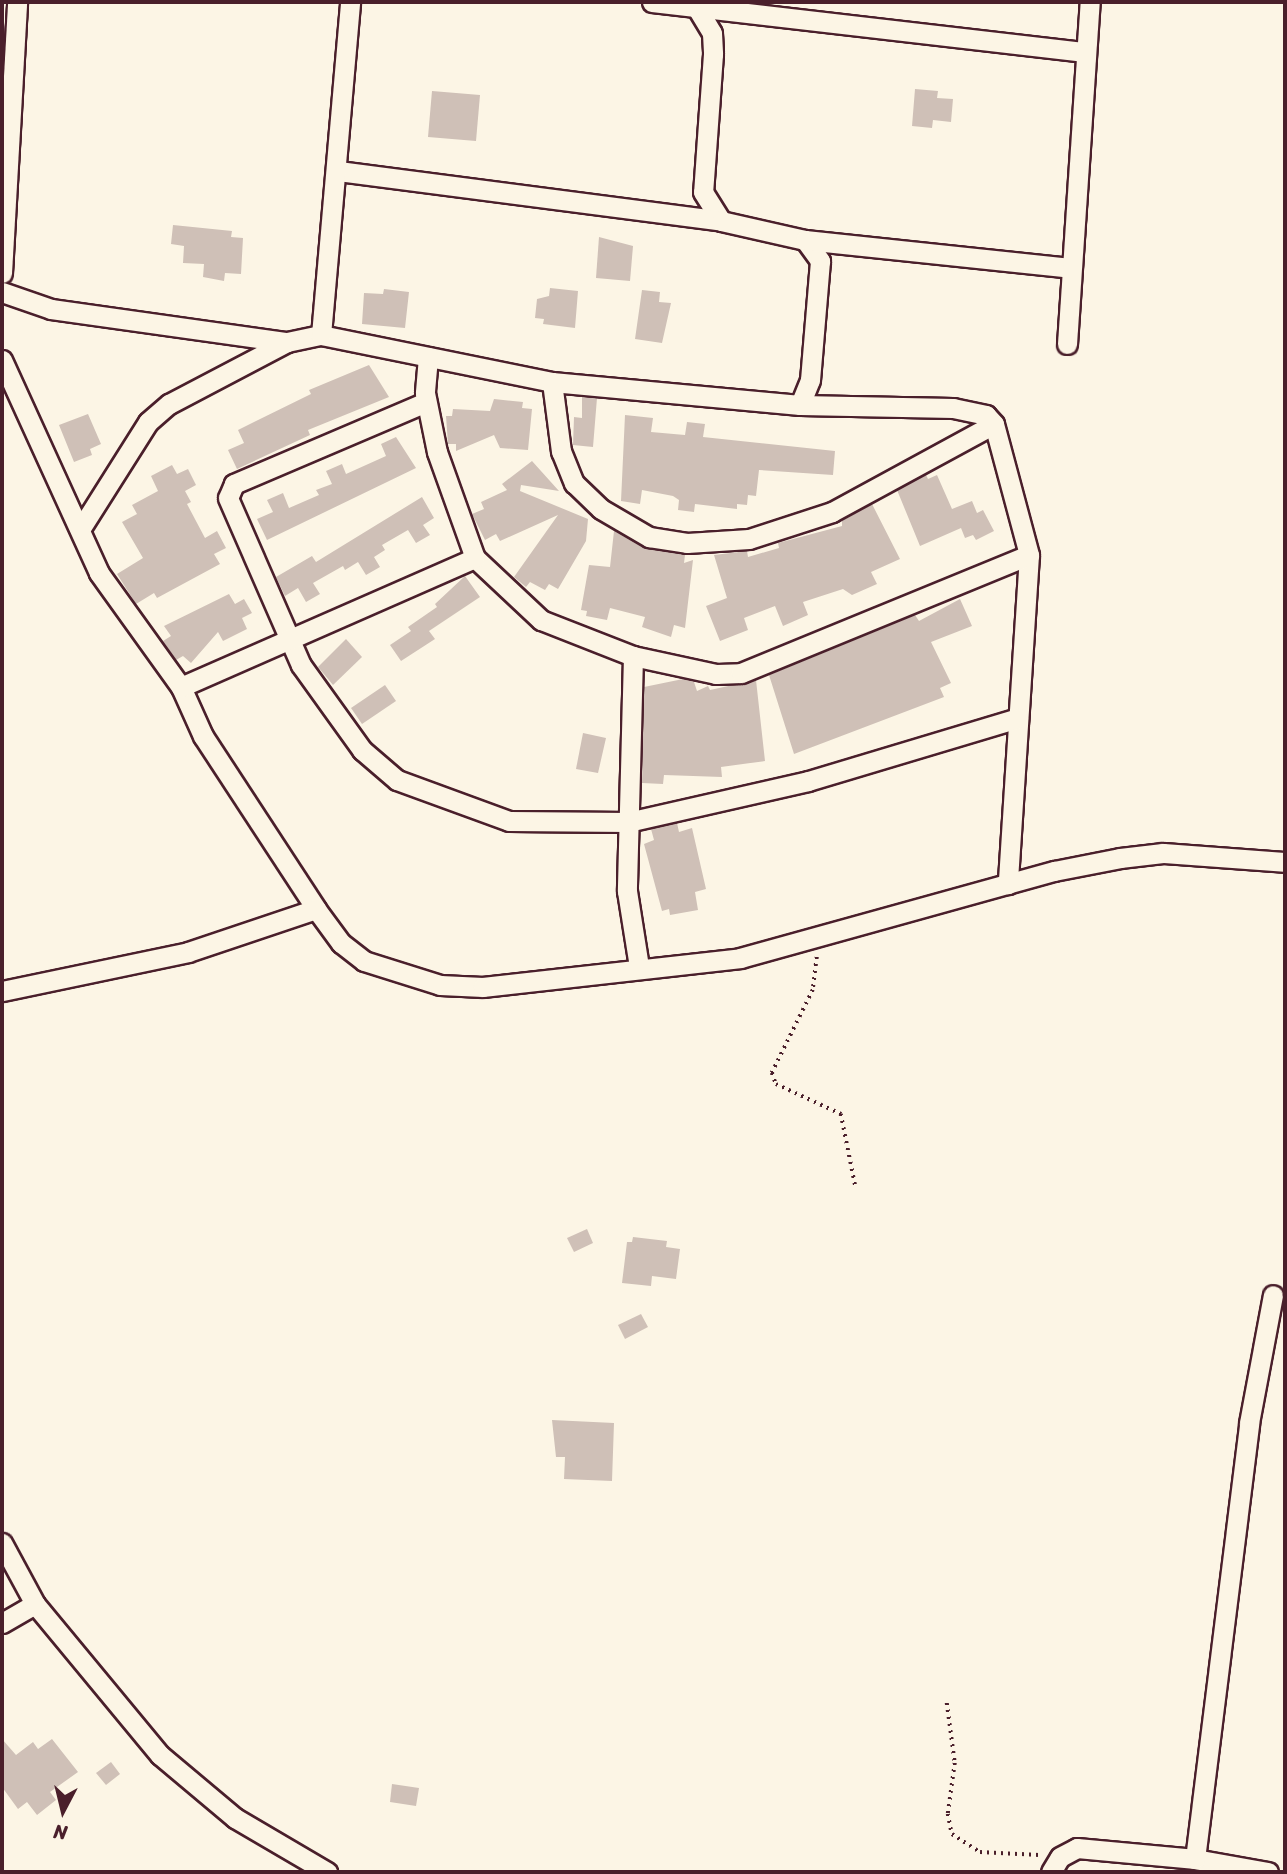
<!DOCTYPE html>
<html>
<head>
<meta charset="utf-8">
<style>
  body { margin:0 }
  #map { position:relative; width:1287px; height:1874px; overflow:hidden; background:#fcf5e5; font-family:Sriracha,sans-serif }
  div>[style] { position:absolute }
  .building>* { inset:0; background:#cfc0b7 }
  .path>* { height:3.5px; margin-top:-1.75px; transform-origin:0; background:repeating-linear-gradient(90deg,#4a1f2b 0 2px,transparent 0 7px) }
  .roads { filter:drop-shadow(2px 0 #4a1f2b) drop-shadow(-2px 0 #4a1f2b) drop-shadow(0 2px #4a1f2b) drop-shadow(0 -2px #4a1f2b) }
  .street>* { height:19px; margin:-9.5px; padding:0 9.5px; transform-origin:9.5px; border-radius:9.5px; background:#fcf5e5 }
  span { translate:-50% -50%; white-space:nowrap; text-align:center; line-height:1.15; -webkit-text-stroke:6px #fcf5e5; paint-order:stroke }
  .frame { position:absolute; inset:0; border:4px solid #4a1f2b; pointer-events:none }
  .north { position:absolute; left:28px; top:1776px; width:70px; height:70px; -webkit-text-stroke:5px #fcf5e5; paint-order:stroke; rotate:187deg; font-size:19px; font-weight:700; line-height:28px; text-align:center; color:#4a1f2b }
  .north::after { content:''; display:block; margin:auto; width:24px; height:32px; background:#4a1f2b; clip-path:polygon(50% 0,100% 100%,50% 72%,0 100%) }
</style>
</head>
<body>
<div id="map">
  <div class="building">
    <i style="clip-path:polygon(915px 89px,938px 91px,937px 98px,953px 99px,951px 122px,933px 120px,932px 128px,912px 126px)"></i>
    <i style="clip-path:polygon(432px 91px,480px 95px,476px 141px,428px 137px)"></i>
    <i style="clip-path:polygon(173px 225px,232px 231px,231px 237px,243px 238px,241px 274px,225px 273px,224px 281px,203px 277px,204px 264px,183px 263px,184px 246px,171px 244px)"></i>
    <i style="clip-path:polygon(599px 237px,633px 246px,630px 281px,596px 278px)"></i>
    <i style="clip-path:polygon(550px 288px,578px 291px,575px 328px,543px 324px,544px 319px,535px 318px,537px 299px,549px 296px)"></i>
    <i style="clip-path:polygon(384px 289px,409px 292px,405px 328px,362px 324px,364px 293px,383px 294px)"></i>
    <i style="clip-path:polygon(642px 290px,660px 292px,659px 302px,671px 303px,662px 343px,635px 339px)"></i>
    <i style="clip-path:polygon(369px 365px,389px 397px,308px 430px,310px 435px,237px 469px,228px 450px,244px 443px,238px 430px,311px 394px,309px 390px)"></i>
    <i style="clip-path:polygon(582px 397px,597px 398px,593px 447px,573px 445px,574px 417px,582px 418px)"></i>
    <i style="clip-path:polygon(494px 399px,523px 402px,522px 408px,532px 409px,528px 450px,500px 448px,494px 435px,456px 451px,456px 444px,448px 444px,446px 416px,452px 416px,453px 409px,490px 411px)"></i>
    <i style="clip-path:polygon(88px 414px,101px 444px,90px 449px,92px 455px,74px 462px,59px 425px)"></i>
    <i style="clip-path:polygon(625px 415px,653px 418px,651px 432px,685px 435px,687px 422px,705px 424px,703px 437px,835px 451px,833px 475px,759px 470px,756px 496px,748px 495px,747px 505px,737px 504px,737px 509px,695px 504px,694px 512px,678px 510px,679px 500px,673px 496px,642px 490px,640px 504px,621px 501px)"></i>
    <i style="clip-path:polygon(396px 437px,416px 468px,267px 540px,257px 519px,273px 512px,267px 500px,283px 493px,289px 508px,319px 495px,316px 490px,332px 484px,326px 471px,342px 464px,346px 474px,386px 456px,381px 444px)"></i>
    <i style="clip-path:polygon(532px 461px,559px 491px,521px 485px,520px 491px,588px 519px,586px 541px,558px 589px,549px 584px,545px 590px,530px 582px,526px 587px,514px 577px,558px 515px,500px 541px,496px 534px,485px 540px,472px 514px,484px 509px,481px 502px,507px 490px,502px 484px)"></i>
    <i style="clip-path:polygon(172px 465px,177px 474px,188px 469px,196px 485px,185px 491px,191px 502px,187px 504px,205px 538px,217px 531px,226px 548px,214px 554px,220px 564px,157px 598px,154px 593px,136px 604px,117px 574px,143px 558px,122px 522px,137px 514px,132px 505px,158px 491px,151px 476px)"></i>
    <i style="clip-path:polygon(926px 475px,928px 479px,937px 475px,952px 509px,972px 501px,977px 513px,983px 510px,994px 531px,976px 540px,973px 535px,965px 538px,961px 528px,920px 546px,897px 490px)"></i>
    <i style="clip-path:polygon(422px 497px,434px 518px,423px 525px,430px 535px,416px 543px,408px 530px,382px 545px,385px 550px,374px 557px,380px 567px,366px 575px,358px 562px,345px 570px,343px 566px,313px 583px,320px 594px,306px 602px,298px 588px,285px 596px,276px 577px,312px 556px,316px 562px)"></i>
    <i style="clip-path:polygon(872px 504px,900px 559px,871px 572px,877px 584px,852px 595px,843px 589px,803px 602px,808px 615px,783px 626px,775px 606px,744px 618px,748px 630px,720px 641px,706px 606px,727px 598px,714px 555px,747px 551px,748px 557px,779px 548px,778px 543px,842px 526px,842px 521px)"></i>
    <i style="clip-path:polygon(614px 531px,643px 548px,685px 555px,684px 563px,693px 560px,685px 628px,674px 625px,671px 637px,642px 627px,645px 617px,610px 608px,607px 620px,586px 616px,587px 611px,581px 610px,589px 565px,610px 567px)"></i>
    <i style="clip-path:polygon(465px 576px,480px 597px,429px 631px,435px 639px,401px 661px,390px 645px,411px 631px,408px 627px,437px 607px,435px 604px)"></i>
    <i style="clip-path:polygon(229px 594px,235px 604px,244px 599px,252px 613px,242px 618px,247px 629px,223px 641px,218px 632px,191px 663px,183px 656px,176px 660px,163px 641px,171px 636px,164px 626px)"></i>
    <i style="clip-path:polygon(960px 599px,972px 626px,931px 642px,951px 683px,940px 688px,944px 697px,794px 754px,769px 675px,915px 615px,919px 621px)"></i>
    <i style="clip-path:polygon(346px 639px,362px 657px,333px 685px,318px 667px)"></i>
    <i style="clip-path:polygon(683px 679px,694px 682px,697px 691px,708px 686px,710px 690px,756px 680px,765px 761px,721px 767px,722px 777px,664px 775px,663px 784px,642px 783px,644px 687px)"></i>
    <i style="clip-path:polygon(385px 685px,396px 701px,362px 724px,351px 708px)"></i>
    <i style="clip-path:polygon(583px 733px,606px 738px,598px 773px,576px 769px)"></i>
    <i style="clip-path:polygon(677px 823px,679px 832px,692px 828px,706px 889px,695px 892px,698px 910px,670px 915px,669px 909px,662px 911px,644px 844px,654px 840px,651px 829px)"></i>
    <i style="clip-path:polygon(587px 1229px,593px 1243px,574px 1252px,567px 1238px)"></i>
    <i style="clip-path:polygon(633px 1237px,667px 1241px,666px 1247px,680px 1249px,676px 1279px,652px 1276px,651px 1286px,622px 1283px,627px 1242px,632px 1242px)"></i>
    <i style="clip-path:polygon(641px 1314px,648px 1327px,625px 1339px,618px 1325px)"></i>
    <i style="clip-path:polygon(552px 1420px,614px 1423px,612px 1481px,564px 1479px,565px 1457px,556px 1457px)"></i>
    <i style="clip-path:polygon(2px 1739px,16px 1755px,33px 1742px,38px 1749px,52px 1739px,78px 1772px,50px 1792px,56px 1800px,37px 1815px,27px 1802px,18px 1809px,2px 1787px)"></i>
    <i style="clip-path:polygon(111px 1762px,120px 1774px,106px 1785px,96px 1773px)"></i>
    <i style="clip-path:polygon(392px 1784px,419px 1788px,416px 1806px,390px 1802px)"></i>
  </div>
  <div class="path">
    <i style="left:817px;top:957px;width:33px;rotate:97deg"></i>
    <i style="left:813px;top:990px;width:93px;rotate:116.3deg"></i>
    <i style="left:772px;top:1073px;width:12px;rotate:70deg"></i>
    <i style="left:776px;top:1084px;width:72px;rotate:24.8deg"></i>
    <i style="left:841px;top:1114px;width:76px;rotate:78.7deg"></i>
    <i style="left:947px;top:1703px;width:61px;rotate:82.4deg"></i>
    <i style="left:955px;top:1763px;width:51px;rotate:97.8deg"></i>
    <i style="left:948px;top:1814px;width:20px;rotate:79deg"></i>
    <i style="left:952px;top:1834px;width:33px;rotate:33deg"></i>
    <i style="left:980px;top:1852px;width:59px;rotate:2.9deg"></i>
  </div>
  <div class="roads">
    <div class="street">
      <i style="left:652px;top:2px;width:436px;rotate:6.6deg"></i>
      <i style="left:697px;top:8px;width:29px;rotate:59deg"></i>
      <i style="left:712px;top:33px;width:21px;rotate:87deg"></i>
      <i style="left:713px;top:54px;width:138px;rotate:94.1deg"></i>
      <i style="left:703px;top:192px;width:34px;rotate:58deg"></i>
      <i style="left:338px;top:171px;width:386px;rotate:7.4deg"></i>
      <i style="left:721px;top:221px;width:86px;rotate:12.7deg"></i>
      <i style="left:805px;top:240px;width:26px;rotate:54deg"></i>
      <i style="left:820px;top:261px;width:119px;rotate:94.8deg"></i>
      <i style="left:810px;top:380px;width:27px;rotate:112deg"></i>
      <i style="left:805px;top:240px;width:267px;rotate:6deg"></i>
      <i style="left:2px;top:273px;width:271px;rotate:-86.8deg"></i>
      <i style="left:2px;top:292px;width:52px;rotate:19.1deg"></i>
      <i style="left:51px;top:309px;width:238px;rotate:8deg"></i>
      <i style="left:287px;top:342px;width:35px;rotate:-12deg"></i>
      <i style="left:321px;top:335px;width:236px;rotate:11.5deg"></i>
      <i style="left:552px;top:382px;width:249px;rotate:5.3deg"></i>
      <i style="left:800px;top:405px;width:153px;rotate:1.1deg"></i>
      <i style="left:953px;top:408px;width:34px;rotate:12deg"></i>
      <i style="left:986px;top:415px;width:12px;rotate:48deg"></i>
      <i style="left:994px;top:424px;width:136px;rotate:75deg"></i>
      <i style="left:1029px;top:555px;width:330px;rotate:93.7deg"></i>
      <i style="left:321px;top:335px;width:334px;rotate:-85deg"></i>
      <i style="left:1067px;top:344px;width:343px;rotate:-86.2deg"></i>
      <i style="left:428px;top:357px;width:36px;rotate:95deg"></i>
      <i style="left:425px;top:393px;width:60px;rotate:78.5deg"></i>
      <i style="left:437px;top:452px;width:113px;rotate:70.3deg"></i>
      <i style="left:475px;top:558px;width:91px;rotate:43.2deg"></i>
      <i style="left:541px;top:620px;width:99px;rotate:21.4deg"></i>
      <i style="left:633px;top:656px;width:85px;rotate:12.2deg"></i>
      <i style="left:716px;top:674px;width:25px;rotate:-2deg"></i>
      <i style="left:741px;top:673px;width:311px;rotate:-22.3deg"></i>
      <i style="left:2px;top:360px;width:234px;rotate:65.5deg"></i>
      <i style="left:99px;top:573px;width:140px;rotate:54.3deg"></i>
      <i style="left:181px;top:687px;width:54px;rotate:65.8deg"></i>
      <i style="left:203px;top:736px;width:207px;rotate:56.8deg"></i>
      <i style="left:552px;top:382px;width:70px;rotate:82.6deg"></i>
      <i style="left:561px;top:451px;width:35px;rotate:68deg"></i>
      <i style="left:574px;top:483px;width:37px;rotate:44deg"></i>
      <i style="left:601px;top:509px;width:56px;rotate:30.3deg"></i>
      <i style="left:649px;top:537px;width:38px;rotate:9deg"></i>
      <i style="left:687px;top:543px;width:62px;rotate:-3.7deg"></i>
      <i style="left:749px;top:539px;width:87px;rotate:-18deg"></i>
      <i style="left:832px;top:512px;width:184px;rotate:-28.5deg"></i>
      <i style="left:426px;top:402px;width:209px;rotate:156.9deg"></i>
      <i style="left:234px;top:484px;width:15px;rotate:113deg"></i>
      <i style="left:228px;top:498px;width:182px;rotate:66.4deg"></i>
      <i style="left:301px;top:665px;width:105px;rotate:54.3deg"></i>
      <i style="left:362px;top:750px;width:46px;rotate:40.6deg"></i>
      <i style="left:397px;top:780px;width:119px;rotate:20.1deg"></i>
      <i style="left:509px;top:821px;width:119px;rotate:0.5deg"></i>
      <i style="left:628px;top:822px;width:185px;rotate:-12.8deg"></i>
      <i style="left:808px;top:781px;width:219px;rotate:-16.7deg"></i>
      <i style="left:81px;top:528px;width:125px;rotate:-57.7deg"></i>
      <i style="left:148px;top:422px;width:28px;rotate:-41deg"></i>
      <i style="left:169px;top:404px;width:133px;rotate:-27.7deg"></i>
      <i style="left:633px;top:656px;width:235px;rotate:91.5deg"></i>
      <i style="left:627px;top:891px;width:77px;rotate:81deg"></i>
      <i style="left:181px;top:687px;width:321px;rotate:-23.7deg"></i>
      <i style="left:2px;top:991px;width:190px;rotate:-11.8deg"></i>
      <i style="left:188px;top:952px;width:135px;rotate:-18.6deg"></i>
      <i style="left:316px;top:909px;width:42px;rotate:53.7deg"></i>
      <i style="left:341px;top:943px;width:29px;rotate:38deg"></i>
      <i style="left:364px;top:961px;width:80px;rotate:17.5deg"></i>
      <i style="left:440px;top:985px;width:43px;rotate:2.7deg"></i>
      <i style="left:483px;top:987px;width:259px;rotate:-6.4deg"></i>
      <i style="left:740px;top:958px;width:326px;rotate:-15.5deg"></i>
      <i style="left:1054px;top:871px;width:67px;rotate:-11.1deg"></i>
      <i style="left:1120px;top:858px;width:43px;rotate:-6.6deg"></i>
      <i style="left:1163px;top:853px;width:122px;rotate:4.2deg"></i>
      <i style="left:2px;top:1543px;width:69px;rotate:61.6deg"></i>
      <i style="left:35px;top:1604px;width:196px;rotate:50.4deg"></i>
      <i style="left:160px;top:1755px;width:98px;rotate:40deg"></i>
      <i style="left:235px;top:1818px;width:107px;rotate:30.4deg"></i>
      <i style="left:2px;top:1623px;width:38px;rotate:-30deg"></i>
      <i style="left:1051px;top:1872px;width:17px;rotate:-59deg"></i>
      <i style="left:1060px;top:1857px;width:19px;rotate:-28deg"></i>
      <i style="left:1077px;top:1848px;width:119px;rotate:5.3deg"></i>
      <i style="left:1268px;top:1872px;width:74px;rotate:-169.9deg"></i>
      <i style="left:1195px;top:1859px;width:439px;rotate:-82.9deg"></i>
      <i style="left:1249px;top:1423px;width:130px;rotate:-79.4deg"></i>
    </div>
  </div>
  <div class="frame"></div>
  <div class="north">N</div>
</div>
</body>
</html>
